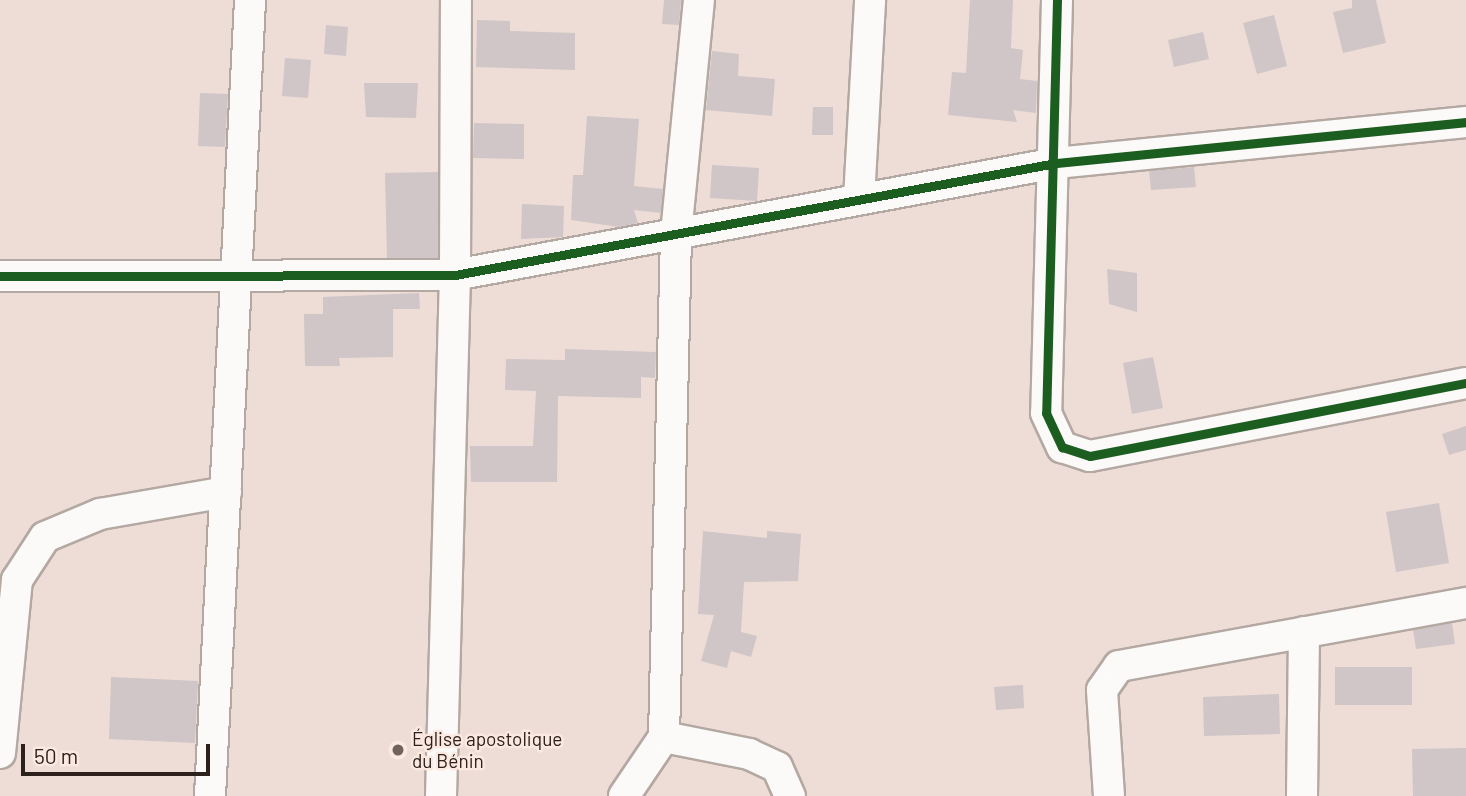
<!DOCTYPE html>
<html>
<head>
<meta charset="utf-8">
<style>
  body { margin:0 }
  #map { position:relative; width:1466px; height:796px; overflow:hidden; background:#edddd6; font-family:Barlow,sans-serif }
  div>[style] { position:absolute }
  .building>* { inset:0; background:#d0c5c7 }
  .roads { filter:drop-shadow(2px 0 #b4a8a2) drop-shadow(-2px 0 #b4a8a2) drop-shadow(0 2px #b4a8a2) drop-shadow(0 -2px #b4a8a2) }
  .street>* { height:30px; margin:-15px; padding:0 15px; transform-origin:15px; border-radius:15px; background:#fcfaf9 }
  .cycleway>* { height:9px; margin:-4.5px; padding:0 4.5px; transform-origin:4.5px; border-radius:4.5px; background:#1b5e20 }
  .dots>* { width:19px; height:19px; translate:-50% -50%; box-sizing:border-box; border:4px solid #fbe9e1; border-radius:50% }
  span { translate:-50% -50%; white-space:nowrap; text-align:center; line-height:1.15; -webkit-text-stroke:5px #fbe9e1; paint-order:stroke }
  .poi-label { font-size:19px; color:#2c211d }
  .left { translate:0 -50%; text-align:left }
  .scale { position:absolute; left:21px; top:744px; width:189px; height:32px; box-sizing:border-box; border:4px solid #2c211d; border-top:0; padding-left:9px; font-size:21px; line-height:24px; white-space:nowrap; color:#2c211d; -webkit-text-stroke:5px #fbe9e1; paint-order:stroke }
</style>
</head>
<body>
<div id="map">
  <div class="building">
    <i style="clip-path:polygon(664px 0,681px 0,679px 25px,662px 24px)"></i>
    <i style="clip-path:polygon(970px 0,1013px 0,1011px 48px,1023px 50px,1020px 79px,1037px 81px,1036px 113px,1013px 110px,1017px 122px,948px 115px,952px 72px,966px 73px)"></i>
    <i style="clip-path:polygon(1352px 0,1376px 0,1386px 43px,1343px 53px,1333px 12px,1352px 8px)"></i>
    <i style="clip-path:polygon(1274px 15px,1287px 66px,1257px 74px,1243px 23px)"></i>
    <i style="clip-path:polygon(477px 20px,510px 21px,510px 31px,575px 33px,575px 70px,476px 67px)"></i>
    <i style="clip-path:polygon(326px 25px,348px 27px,346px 56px,324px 54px)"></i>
    <i style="clip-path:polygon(1203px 32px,1209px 59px,1174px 67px,1168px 40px)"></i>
    <i style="clip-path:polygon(712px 51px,739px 54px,738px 76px,775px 79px,772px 116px,706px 110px)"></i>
    <i style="clip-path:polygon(285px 58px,311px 60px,308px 98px,282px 96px)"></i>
    <i style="clip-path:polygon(364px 83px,418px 83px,416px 118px,366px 117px)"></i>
    <i style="clip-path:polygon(200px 93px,228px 94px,225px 147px,198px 146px)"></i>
    <i style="clip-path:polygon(813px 107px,833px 107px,833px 135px,812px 135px)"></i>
    <i style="clip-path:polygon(587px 116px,639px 119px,634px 186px,663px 189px,661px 213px,634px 210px,638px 223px,619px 227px,571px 220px,573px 175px,583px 175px)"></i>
    <i style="clip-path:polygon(474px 123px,524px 124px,524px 159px,473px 158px)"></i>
    <i style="clip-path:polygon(712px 165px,759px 168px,757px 201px,710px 198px)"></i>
    <i style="clip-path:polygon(1194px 167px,1196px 187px,1151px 190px,1149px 171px)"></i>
    <i style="clip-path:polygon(438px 172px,438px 258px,387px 258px,385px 173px)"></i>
    <i style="clip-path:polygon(522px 204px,564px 206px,563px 237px,521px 239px)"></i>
    <i style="clip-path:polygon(1107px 269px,1137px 273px,1137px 312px,1109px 304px)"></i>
    <i style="clip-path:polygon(419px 293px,420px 309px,393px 309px,393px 357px,339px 358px,340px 366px,305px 366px,304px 314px,323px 314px,323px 297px)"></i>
    <i style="clip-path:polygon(565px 349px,656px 352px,655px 378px,641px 377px,641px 398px,558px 396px,557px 482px,471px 482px,470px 446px,533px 446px,536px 391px,505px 390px,506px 359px,565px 360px)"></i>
    <i style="clip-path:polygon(1153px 357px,1163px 408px,1132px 414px,1123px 363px)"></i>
    <i style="clip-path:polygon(1466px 426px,1466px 450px,1449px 455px,1442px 434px)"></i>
    <i style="clip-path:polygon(1439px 503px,1449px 563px,1396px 572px,1386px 512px)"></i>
    <i style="clip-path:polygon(703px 531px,767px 538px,767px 531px,801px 534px,798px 581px,744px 582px,741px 632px,757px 636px,751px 657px,731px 651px,727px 668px,701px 661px,714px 615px,698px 614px)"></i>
    <i style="clip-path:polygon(1452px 623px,1455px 644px,1416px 649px,1413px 630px)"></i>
    <i style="clip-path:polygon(1335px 667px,1412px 667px,1412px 705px,1335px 705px)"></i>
    <i style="clip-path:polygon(111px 677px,198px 681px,195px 743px,109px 739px)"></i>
    <i style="clip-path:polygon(1023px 685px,1024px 708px,996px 710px,994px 687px)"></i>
    <i style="clip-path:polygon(1279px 694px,1280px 734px,1204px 736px,1203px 697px)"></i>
    <i style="clip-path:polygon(1466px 748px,1466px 796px,1413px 796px,1412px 749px)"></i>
  </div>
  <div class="roads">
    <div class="street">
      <i style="left:1057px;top:0;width:413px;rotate:91.5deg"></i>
      <i style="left:1046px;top:413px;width:38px;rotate:65deg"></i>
      <i style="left:1062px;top:447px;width:29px;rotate:18deg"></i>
      <i style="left:1090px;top:456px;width:383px;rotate:-11deg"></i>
      <i style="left:859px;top:199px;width:199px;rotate:-86.8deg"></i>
      <i style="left:0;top:276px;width:455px;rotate:-0.1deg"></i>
      <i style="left:455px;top:275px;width:611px;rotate:-10.56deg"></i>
      <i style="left:1056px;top:163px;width:412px;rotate:-5.7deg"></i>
      <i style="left:664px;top:737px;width:87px;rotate:11.3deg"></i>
      <i style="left:749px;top:754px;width:31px;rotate:25deg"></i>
      <i style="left:777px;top:767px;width:32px;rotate:66deg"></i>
      <i style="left:0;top:753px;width:174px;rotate:-84.4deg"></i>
      <i style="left:17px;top:580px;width:51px;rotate:-56.9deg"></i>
      <i style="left:45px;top:537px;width:60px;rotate:-22.7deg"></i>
      <i style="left:100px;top:514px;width:128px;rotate:-9.9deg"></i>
      <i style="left:210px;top:796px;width:797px;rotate:-87.12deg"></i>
      <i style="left:441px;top:796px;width:521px;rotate:-88.46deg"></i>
      <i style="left:455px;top:275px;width:275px;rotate:-89.8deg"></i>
      <i style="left:624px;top:796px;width:71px;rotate:-55.9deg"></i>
      <i style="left:664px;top:737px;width:503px;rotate:-88.63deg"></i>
      <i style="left:676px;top:234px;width:235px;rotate:-84.4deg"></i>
      <i style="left:1109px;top:796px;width:106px;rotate:-93.8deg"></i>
      <i style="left:1102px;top:690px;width:29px;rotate:-55deg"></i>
      <i style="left:1119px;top:666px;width:353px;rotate:-10.3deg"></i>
      <i style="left:1302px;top:796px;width:164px;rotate:-89.3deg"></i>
    </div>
  </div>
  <div class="cycleway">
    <i style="left:1057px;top:0;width:413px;rotate:91.5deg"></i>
    <i style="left:1046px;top:413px;width:38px;rotate:65deg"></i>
    <i style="left:1062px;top:447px;width:29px;rotate:18deg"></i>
    <i style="left:1090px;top:456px;width:383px;rotate:-11deg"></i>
    <i style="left:0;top:276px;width:455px;rotate:-0.1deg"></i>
    <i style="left:455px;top:275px;width:611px;rotate:-10.56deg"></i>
    <i style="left:1056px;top:163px;width:412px;rotate:-5.7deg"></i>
  </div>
  <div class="dots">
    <i style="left:398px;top:750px;background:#70635e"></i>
  </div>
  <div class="poi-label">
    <span class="left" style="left:412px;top:750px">Église apostolique<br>du Bénin</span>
  </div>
  <div class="scale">50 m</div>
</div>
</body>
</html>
